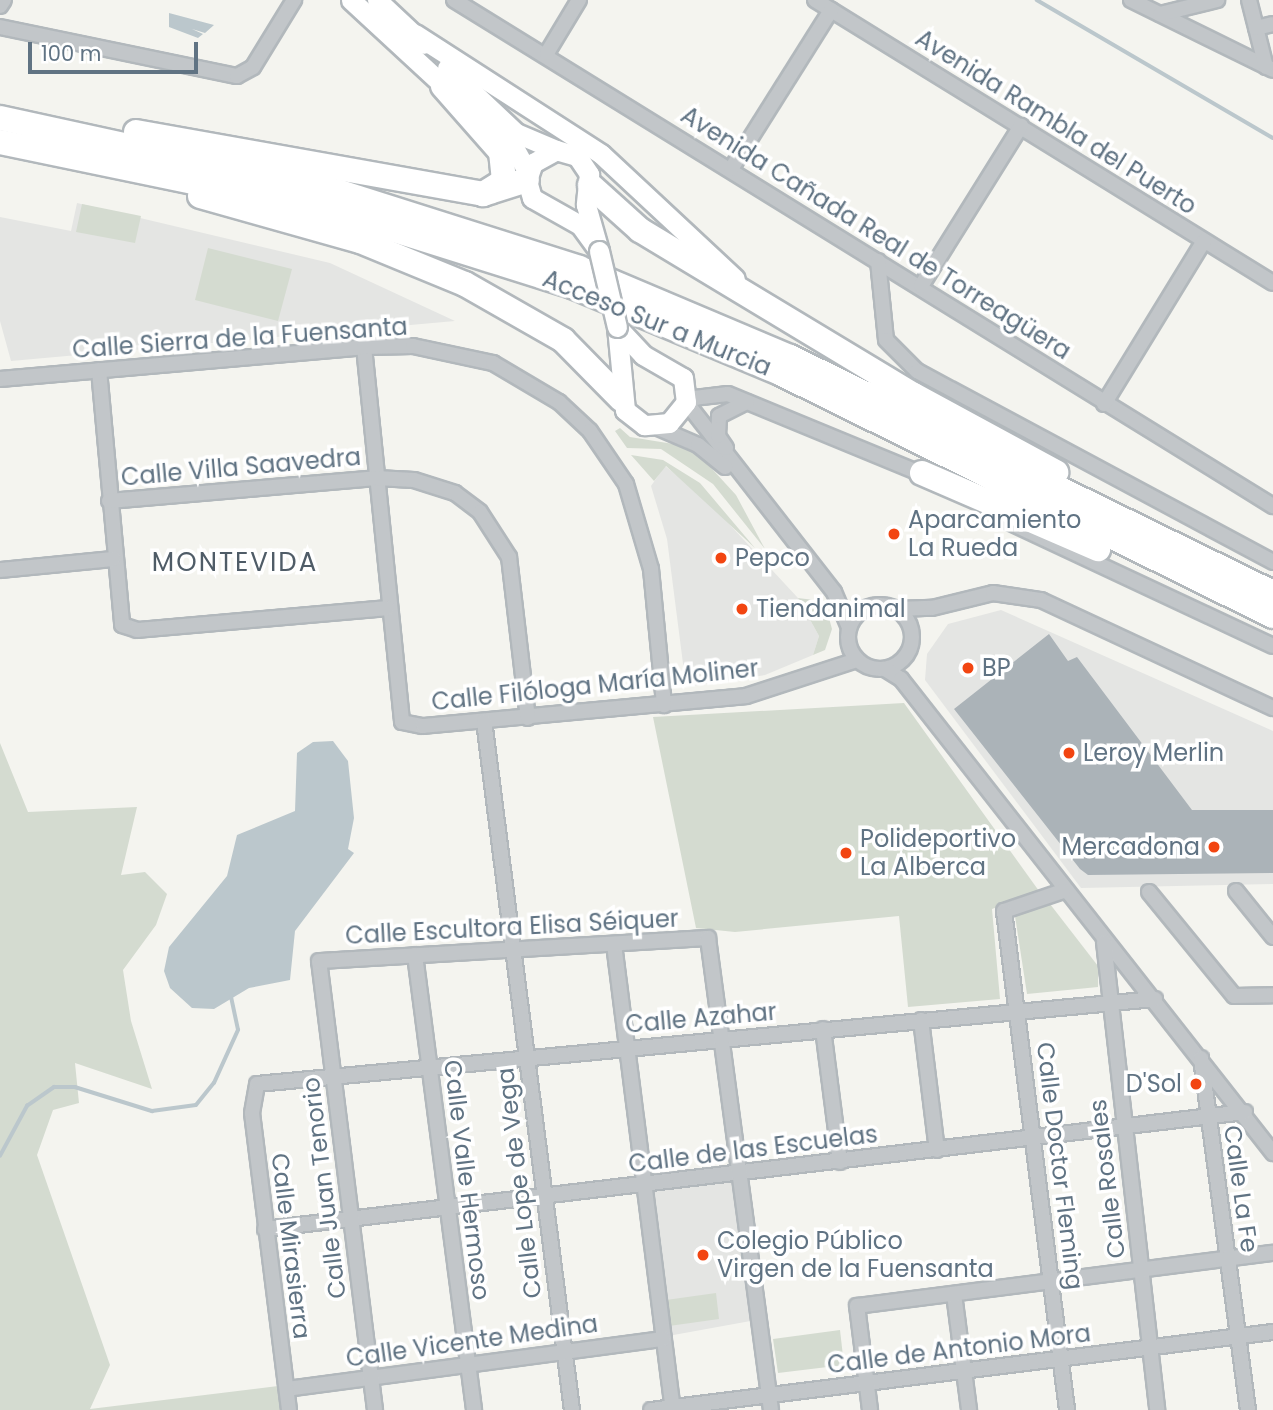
<!DOCTYPE html>
<html>
<head>
<meta charset="utf-8">
<style>
  body { margin:0 }
  #map { position:relative; width:1273px; height:1410px; overflow:hidden; background:#f4f4ef; font-family:Poppins,sans-serif }
  div>[style] { position:absolute }
  .built>* { inset:0; background:#e4e5e3 }
  .green>* { inset:0; background:#d4dbd0 }
  .water>* { inset:0; background:#bbc7cc }
  .stream>* { height:3.5px; margin:-1.75px; padding:0 1.75px; transform-origin:1.75px; border-radius:1.75px; background:#bbc7cc }
  .building>* { inset:0; background:#abb3b8 }
  .roads { filter:drop-shadow(2px 0 #b2b8bc) drop-shadow(-2px 0 #b2b8bc) drop-shadow(0 2px #b2b8bc) drop-shadow(0 -2px #b2b8bc) }
  .street>* { height:14px; margin:-7px; padding:0 7px; transform-origin:7px; border-radius:7px; background:#c2c6c9 }
  .street>.ring { margin:-7px; padding:0; box-sizing:content-box; background:none; border:14px solid #c2c6c9; border-radius:50% }
  .secondary>* { height:19px; margin:-9.5px; padding:0 9.5px; transform-origin:9.5px; border-radius:9.5px; background:#fff }
  .highway>* { height:24px; margin:-12px; padding:0 12px; transform-origin:12px; border-radius:12px; background:#fff }
  .bridges { filter:drop-shadow(2px 0 #b2b8bc) drop-shadow(-2px 0 #b2b8bc) drop-shadow(0 2px #b2b8bc) drop-shadow(0 -2px #b2b8bc) }
  .secondary-bridge>* { height:19px; margin:-9.5px; padding:0 9.5px; transform-origin:9.5px; border-radius:9.5px; background:#fff }
  .dots>* { width:19px; height:19px; translate:-50% -50%; box-sizing:border-box; border:4px solid #fff; border-radius:50% }
  span { translate:-50% -50%; white-space:nowrap; text-align:center; line-height:1.15; -webkit-text-stroke:7px #fff; paint-order:stroke }
  .street-label { font-size:24px; color:#607383 }
  .poi-label { font-size:24px; color:#607383 }
  .left { translate:0 -50%; text-align:left }
  .right { translate:-100% -50%; text-align:right }
  .neighbourhood-label { font-size:26px; color:#4f5c67; letter-spacing:2px }
  .scale { position:absolute; left:28px; top:42px; width:170px; height:32px; box-sizing:border-box; border:4px solid #607383; border-top:0; padding-left:9px; font-size:21px; line-height:24px; white-space:nowrap; color:#607383; -webkit-text-stroke:5px #fff; paint-order:stroke }
</style>
</head>
<body>
<div id="map">
  <div class="built">
    <i style="clip-path:polygon(77px 203px,330px 263px,455px 321px,11px 361px,0 321px,0 217px,71px 231px)"></i>
    <i style="clip-path:polygon(665px 466px,703px 496px,798px 598px,819px 636px,813px 655px,765px 675px,686px 687px,667px 539px,651px 486px)"></i>
    <i style="clip-path:polygon(1001px 610px,1273px 731px,1273px 884px,1081px 888px,925px 680px,927px 654px,948px 624px)"></i>
    <i style="clip-path:polygon(737px 1179px,756px 1320px,668px 1336px,651px 1190px)"></i>
  </div>
  <div class="green">
    <i style="clip-path:polygon(82px 204px,141px 216px,135px 243px,76px 232px)"></i>
    <i style="clip-path:polygon(208px 248px,292px 269px,278px 321px,195px 300px)"></i>
    <i style="clip-path:polygon(620px 428px,630px 437px,692px 447px,736px 495px,765px 549px,713px 484px,661px 449px,627px 448px,615px 431px)"></i>
    <i style="clip-path:polygon(631px 455px,663px 460px,700px 483px,755px 548px,666px 466px,654px 481px)"></i>
    <i style="clip-path:polygon(798px 598px,814px 600px,829px 618px,832px 629px,825px 650px,813px 655px,819px 636px)"></i>
    <i style="clip-path:polygon(904px 703px,1039px 891px,992px 909px,1000px 999px,908px 1007px,899px 916px,735px 932px,696px 928px,653px 717px)"></i>
    <i style="clip-path:polygon(0 743px,28px 812px,137px 807px,121px 875px,145px 872px,167px 894px,156px 925px,123px 970px,131px 1021px,152px 1089px,75px 1063px,79px 1103px,53px 1110px,37px 1155px,110px 1365px,90px 1409px,278px 1386px,281px 1410px,0 1410px)"></i>
    <i style="clip-path:polygon(1050px 904px,1098px 966px,1098px 987px,1027px 994px,1015px 916px)"></i>
    <i style="clip-path:polygon(716px 1293px,719px 1319px,669px 1326px,666px 1300px)"></i>
    <i style="clip-path:polygon(840px 1330px,844px 1365px,778px 1373px,773px 1339px)"></i>
  </div>
  <div class="water">
    <i style="clip-path:polygon(169px 13px,214px 25px,205px 33px,192px 29px,203px 34px,198px 38px,169px 27px)"></i>
    <i style="clip-path:polygon(333px 741px,348px 761px,354px 818px,348px 849px,354px 853px,295px 931px,290px 980px,249px 988px,214px 1009px,192px 1008px,170px 988px,164px 971px,169px 947px,227px 876px,237px 835px,295px 811px,297px 753px,313px 742px)"></i>
  </div>
  <div class="stream">
    <i style="left:1037px;top:0;width:273px;rotate:30.3deg"></i>
    <i style="left:0;top:1156px;width:57px;rotate:-61.6deg"></i>
    <i style="left:27px;top:1106px;width:33px;rotate:-35deg"></i>
    <i style="left:54px;top:1087px;width:21px"></i>
    <i style="left:75px;top:1087px;width:81px;rotate:17.3deg"></i>
    <i style="left:152px;top:1111px;width:44px;rotate:-7.8deg"></i>
    <i style="left:196px;top:1105px;width:28px;rotate:-51deg"></i>
    <i style="left:214px;top:1083px;width:58px;rotate:-65.6deg"></i>
    <i style="left:238px;top:1030px;width:33px;rotate:-102deg"></i>
  </div>
  <div class="building">
    <i style="clip-path:polygon(1049px 634px,1068px 661px,1077px 657px,1192px 810px,1273px 810px,1273px 873px,1088px 875px,1080px 869px,954px 709px)"></i>
  </div>
  <div class="roads">
    <div class="street">
      <i style="left:454px;top:0;width:963px;rotate:31.71deg"></i>
      <i style="left:815px;top:0;width:538px;rotate:31.71deg"></i>
      <i style="left:1131px;top:0;width:158px;rotate:26.2deg"></i>
      <i style="left:1249px;top:0;width:69px;rotate:75.8deg"></i>
      <i style="left:0;top:6px;width:7px;rotate:-56deg"></i>
      <i style="left:1160px;top:14px;width:59px;rotate:-13.8deg"></i>
      <i style="left:0;top:27px;width:242px;rotate:11.7deg"></i>
      <i style="left:237px;top:76px;width:18px;rotate:-29deg"></i>
      <i style="left:253px;top:67px;width:79px;rotate:-58.5deg"></i>
      <i style="left:1256px;top:28px;width:17px;rotate:-13deg"></i>
      <i style="left:547px;top:53px;width:62px;rotate:-58.9deg"></i>
      <i style="left:731px;top:169px;width:188px;rotate:-57.8deg"></i>
      <i style="left:878px;top:261px;width:79px;rotate:84.2deg"></i>
      <i style="left:886px;top:340px;width:44px;rotate:45deg"></i>
      <i style="left:917px;top:371px;width:404px;rotate:28.2deg"></i>
      <i style="left:921px;top:286px;width:189px;rotate:-58deg"></i>
      <i style="left:364px;top:347px;width:377px;rotate:84.2deg"></i>
      <i style="left:402px;top:722px;width:21px;rotate:11deg"></i>
      <i style="left:423px;top:726px;width:324px;rotate:-5.3deg"></i>
      <i style="left:746px;top:696px;width:117px;rotate:-18deg"></i>
      <i style="left:99px;top:370px;width:256px;rotate:84.8deg"></i>
      <i style="left:122px;top:625px;width:16px;rotate:18deg"></i>
      <i style="left:137px;top:630px;width:251px;rotate:-5deg"></i>
      <i style="left:0;top:379px;width:365px;rotate:-5deg"></i>
      <i style="left:364px;top:347px;width:49px;rotate:-1.2deg"></i>
      <i style="left:413px;top:346px;width:82px;rotate:12deg"></i>
      <i style="left:493px;top:363px;width:77px;rotate:30.6deg"></i>
      <i style="left:559px;top:402px;width:42px;rotate:43.1deg"></i>
      <i style="left:590px;top:431px;width:64px;rotate:55.8deg"></i>
      <i style="left:626px;top:484px;width:89px;rotate:73.6deg"></i>
      <i style="left:651px;top:569px;width:137px;rotate:84.5deg"></i>
      <i style="left:686px;top:399px;width:42px;rotate:-6.8deg"></i>
      <i style="left:728px;top:394px;width:215px;rotate:22.4deg"></i>
      <i style="left:686px;top:402px;width:241px;rotate:52.1deg"></i>
      <i style="left:834px;top:592px;width:39px;rotate:67deg"></i>
      <i style="left:1104px;top:404px;width:191px;rotate:-58.5deg"></i>
      <i style="left:656px;top:427px;width:46px;rotate:23.2deg"></i>
      <i style="left:698px;top:445px;width:35px;rotate:39deg"></i>
      <i style="left:726px;top:448px;width:14px;rotate:-124deg"></i>
      <i style="left:718px;top:436px;width:20px;rotate:-87deg"></i>
      <i style="left:719px;top:416px;width:31px;rotate:-27deg"></i>
      <i style="left:109px;top:501px;width:268px;rotate:-4.9deg"></i>
      <i style="left:376px;top:478px;width:38px;rotate:3deg"></i>
      <i style="left:414px;top:480px;width:43px;rotate:17.6deg"></i>
      <i style="left:455px;top:493px;width:31px;rotate:37deg"></i>
      <i style="left:480px;top:512px;width:54px;rotate:57.2deg"></i>
      <i style="left:509px;top:557px;width:162px;rotate:83.3deg"></i>
      <i style="left:1002px;top:519px;width:299px;rotate:25.1deg"></i>
      <i style="left:0;top:570px;width:114px;rotate:-5.6deg"></i>
      <i class="ring" style="left:848px;top:605px;width:50px;height:50px"></i>
      <i style="left:897px;top:609px;width:35px;rotate:-2deg"></i>
      <i style="left:932px;top:608px;width:63px;rotate:-13.8deg"></i>
      <i style="left:993px;top:593px;width:49px;rotate:8.3deg"></i>
      <i style="left:1041px;top:600px;width:256px;rotate:25deg"></i>
      <i style="left:885px;top:669px;width:19px;rotate:32deg"></i>
      <i style="left:901px;top:679px;width:603px;rotate:51.87deg"></i>
      <i style="left:484px;top:721px;width:695px;rotate:82.72deg"></i>
      <i style="left:1063px;top:891px;width:62px;rotate:161.3deg"></i>
      <i style="left:1004px;top:911px;width:503px;rotate:82.8deg"></i>
      <i style="left:1236px;top:891px;width:59px;rotate:51.2deg"></i>
      <i style="left:1149px;top:892px;width:134px;rotate:50.7deg"></i>
      <i style="left:1234px;top:996px;width:39px;rotate:-1deg"></i>
      <i style="left:1104px;top:942px;width:471px;rotate:83.5deg"></i>
      <i style="left:614px;top:944px;width:470px;rotate:82.8deg"></i>
      <i style="left:415px;top:955px;width:459px;rotate:82.6deg"></i>
      <i style="left:921px;top:1020px;width:131px;rotate:83deg"></i>
      <i style="left:823px;top:1029px;width:134px;rotate:82.7deg"></i>
      <i style="left:1201px;top:1058px;width:355px;rotate:82.4deg"></i>
      <i style="left:265px;top:1229px;width:987px;rotate:-6.81deg"></i>
      <i style="left:954px;top:1294px;width:117px;rotate:82.6deg"></i>
      <i style="left:287px;top:1389px;width:380px;rotate:-7.6deg"></i>
      <i style="left:289px;top:1410px;width:299px;rotate:-97.1deg"></i>
      <i style="left:252px;top:1113px;width:29px;rotate:-80deg"></i>
      <i style="left:257px;top:1084px;width:902px;rotate:-5.41deg"></i>
      <i style="left:375px;top:1410px;width:452px;rotate:-97.1deg"></i>
      <i style="left:319px;top:961px;width:390px;rotate:-3.4deg"></i>
      <i style="left:708px;top:938px;width:476px;rotate:82.4deg"></i>
      <i style="left:651px;top:1410px;width:627px;rotate:-7.15deg"></i>
      <i style="left:870px;top:1410px;width:105px;rotate:-97.1deg"></i>
      <i style="left:857px;top:1306px;width:419px;rotate:-7.3deg"></i>
    </div>
    <div class="secondary">
      <i style="left:351px;top:0;width:140px;rotate:42.7deg"></i>
      <i style="left:377px;top:0;width:64px;rotate:43.1deg"></i>
      <i style="left:415px;top:34px;width:221px;rotate:32.8deg"></i>
      <i style="left:601px;top:154px;width:183px;rotate:43deg"></i>
      <i style="left:447px;top:68px;width:95px;rotate:43.3deg"></i>
      <i style="left:516px;top:133px;width:43px;rotate:23deg"></i>
      <i style="left:478px;top:114px;width:43px;rotate:40.3deg"></i>
      <i style="left:511px;top:142px;width:35px;rotate:61deg"></i>
      <i style="left:556px;top:150px;width:22px;rotate:16deg"></i>
      <i style="left:577px;top:156px;width:22px;rotate:56deg"></i>
      <i style="left:589px;top:174px;width:31px;rotate:96deg"></i>
      <i style="left:586px;top:205px;width:48px;rotate:74.2deg"></i>
      <i style="left:599px;top:251px;width:32px;rotate:-126deg"></i>
      <i style="left:580px;top:225px;width:55px;rotate:-150.6deg"></i>
      <i style="left:532px;top:198px;width:19px;rotate:-106deg"></i>
      <i style="left:527px;top:180px;width:18px;rotate:-71deg"></i>
      <i style="left:533px;top:163px;width:26px;rotate:-29deg"></i>
      <i style="left:617px;top:327px;width:38px;rotate:47deg"></i>
      <i style="left:643px;top:355px;width:46px;rotate:29.9deg"></i>
      <i style="left:683px;top:378px;width:24px;rotate:83deg"></i>
      <i style="left:686px;top:402px;width:27px;rotate:129deg"></i>
      <i style="left:669px;top:423px;width:25px;rotate:175deg"></i>
      <i style="left:644px;top:425px;width:24px;rotate:-142deg"></i>
      <i style="left:625px;top:410px;width:83px;rotate:-95.5deg"></i>
    </div>
    <div class="highway">
      <i style="left:443px;top:86px;width:88px;rotate:48.7deg"></i>
      <i style="left:501px;top:152px;width:29px;rotate:84deg"></i>
      <i style="left:504px;top:181px;width:25px;rotate:148deg"></i>
      <i style="left:0;top:118px;width:348px;rotate:12.3deg"></i>
      <i style="left:340px;top:192px;width:251px;rotate:17.6deg"></i>
      <i style="left:579px;top:268px;width:229px;rotate:22.9deg"></i>
      <i style="left:790px;top:357px;width:538px;rotate:26.04deg"></i>
      <i style="left:136px;top:132px;width:352px;rotate:10.1deg"></i>
      <i style="left:483px;top:194px;width:46px;rotate:-17.7deg"></i>
      <i style="left:0;top:142px;width:341px;rotate:11.7deg"></i>
      <i style="left:334px;top:211px;width:250px;rotate:17.5deg"></i>
      <i style="left:572px;top:286px;width:228px;rotate:22.7deg"></i>
      <i style="left:782px;top:374px;width:547px;rotate:26.24deg"></i>
      <i style="left:590px;top:185px;width:67px;rotate:42deg"></i>
      <i style="left:640px;top:230px;width:320px;rotate:31.1deg"></i>
      <i style="left:914px;top:395px;width:162px;rotate:28.5deg"></i>
      <i style="left:200px;top:196px;width:166px;rotate:15.7deg"></i>
      <i style="left:360px;top:241px;width:113px;rotate:22.3deg"></i>
      <i style="left:465px;top:284px;width:113px;rotate:29.7deg"></i>
      <i style="left:563px;top:340px;width:83px;rotate:45.5deg"></i>
      <i style="left:922px;top:473px;width:192px;rotate:23.4deg"></i>
    </div>
  </div>
  <div class="bridges">
    <div class="secondary-bridge">
      <i style="left:599px;top:251px;width:78px;rotate:76.7deg"></i>
    </div>
  </div>
  <div class="dots">
    <i style="left:894px;top:534px;background:#f24511"></i>
    <i style="left:721px;top:558px;background:#f24511"></i>
    <i style="left:742px;top:609px;background:#f24511"></i>
    <i style="left:968px;top:668px;background:#f24511"></i>
    <i style="left:1069px;top:753px;background:#f24511"></i>
    <i style="left:1214px;top:847px;background:#f24511"></i>
    <i style="left:846px;top:853px;background:#f24511"></i>
    <i style="left:1196px;top:1084px;background:#f24511"></i>
    <i style="left:703px;top:1255px;background:#f24511"></i>
  </div>
  <div class="street-label">
    <span style="left:1056px;top:122px;rotate:32deg">Avenida Rambla del Puerto</span>
    <span style="left:876px;top:233px;rotate:32deg">Avenida Cañada Real de Torreagüera</span>
    <span style="left:657px;top:323px;rotate:22deg">Acceso Sur a Murcia</span>
    <span style="left:240px;top:338px;rotate:-4deg">Calle Sierra de la Fuensanta</span>
    <span style="left:241px;top:467px;rotate:-5deg">Calle Villa Saavedra</span>
    <span style="left:595px;top:685px;rotate:-6deg">Calle Filóloga María Moliner</span>
    <span style="left:512px;top:927px;rotate:-3deg">Calle Escultora Elisa Séiquer</span>
    <span style="left:701px;top:1018px;rotate:-5deg">Calle Azahar</span>
    <span style="left:753px;top:1149px;rotate:-7deg">Calle de las Escuelas</span>
    <span style="left:1060px;top:1166px;rotate:83deg">Calle Doctor Fleming</span>
    <span style="left:1107px;top:1179px;rotate:-97deg">Calle Rosales</span>
    <span style="left:467px;top:1180px;rotate:83deg">Calle Valle Hermoso</span>
    <span style="left:519px;top:1183px;rotate:-97deg">Calle Lope de Vega</span>
    <span style="left:324px;top:1188px;rotate:-97deg">Calle Juan Tenorio</span>
    <span style="left:1241px;top:1189px;rotate:82deg">Calle La Fe</span>
    <span style="left:291px;top:1246px;rotate:83deg">Calle Mirasierra</span>
    <span style="left:472px;top:1341px;rotate:-8deg">Calle Vicente Medina</span>
    <span style="left:959px;top:1349px;rotate:-7deg">Calle de Antonio Mora</span>
  </div>
  <div class="poi-label">
    <span class="left" style="left:908px;top:534px">Aparcamiento<br>La Rueda</span>
    <span class="left" style="left:735px;top:558px">Pepco</span>
    <span class="left" style="left:756px;top:609px">Tiendanimal</span>
    <span class="left" style="left:982px;top:668px">BP</span>
    <span class="left" style="left:1083px;top:753px">Leroy Merlin</span>
    <span class="left" style="left:860px;top:853px">Polideportivo<br>La Alberca</span>
    <span class="right" style="left:1200px;top:847px">Mercadona</span>
    <span class="right" style="left:1182px;top:1084px">D'Sol</span>
    <span class="left" style="left:717px;top:1255px">Colegio Público<br>Virgen de la Fuensanta</span>
  </div>
  <div class="neighbourhood-label">
    <span style="left:235px;top:563px">MONTEVIDA</span>
  </div>
  <div class="scale">100 m</div>
</div>
</body>
</html>
